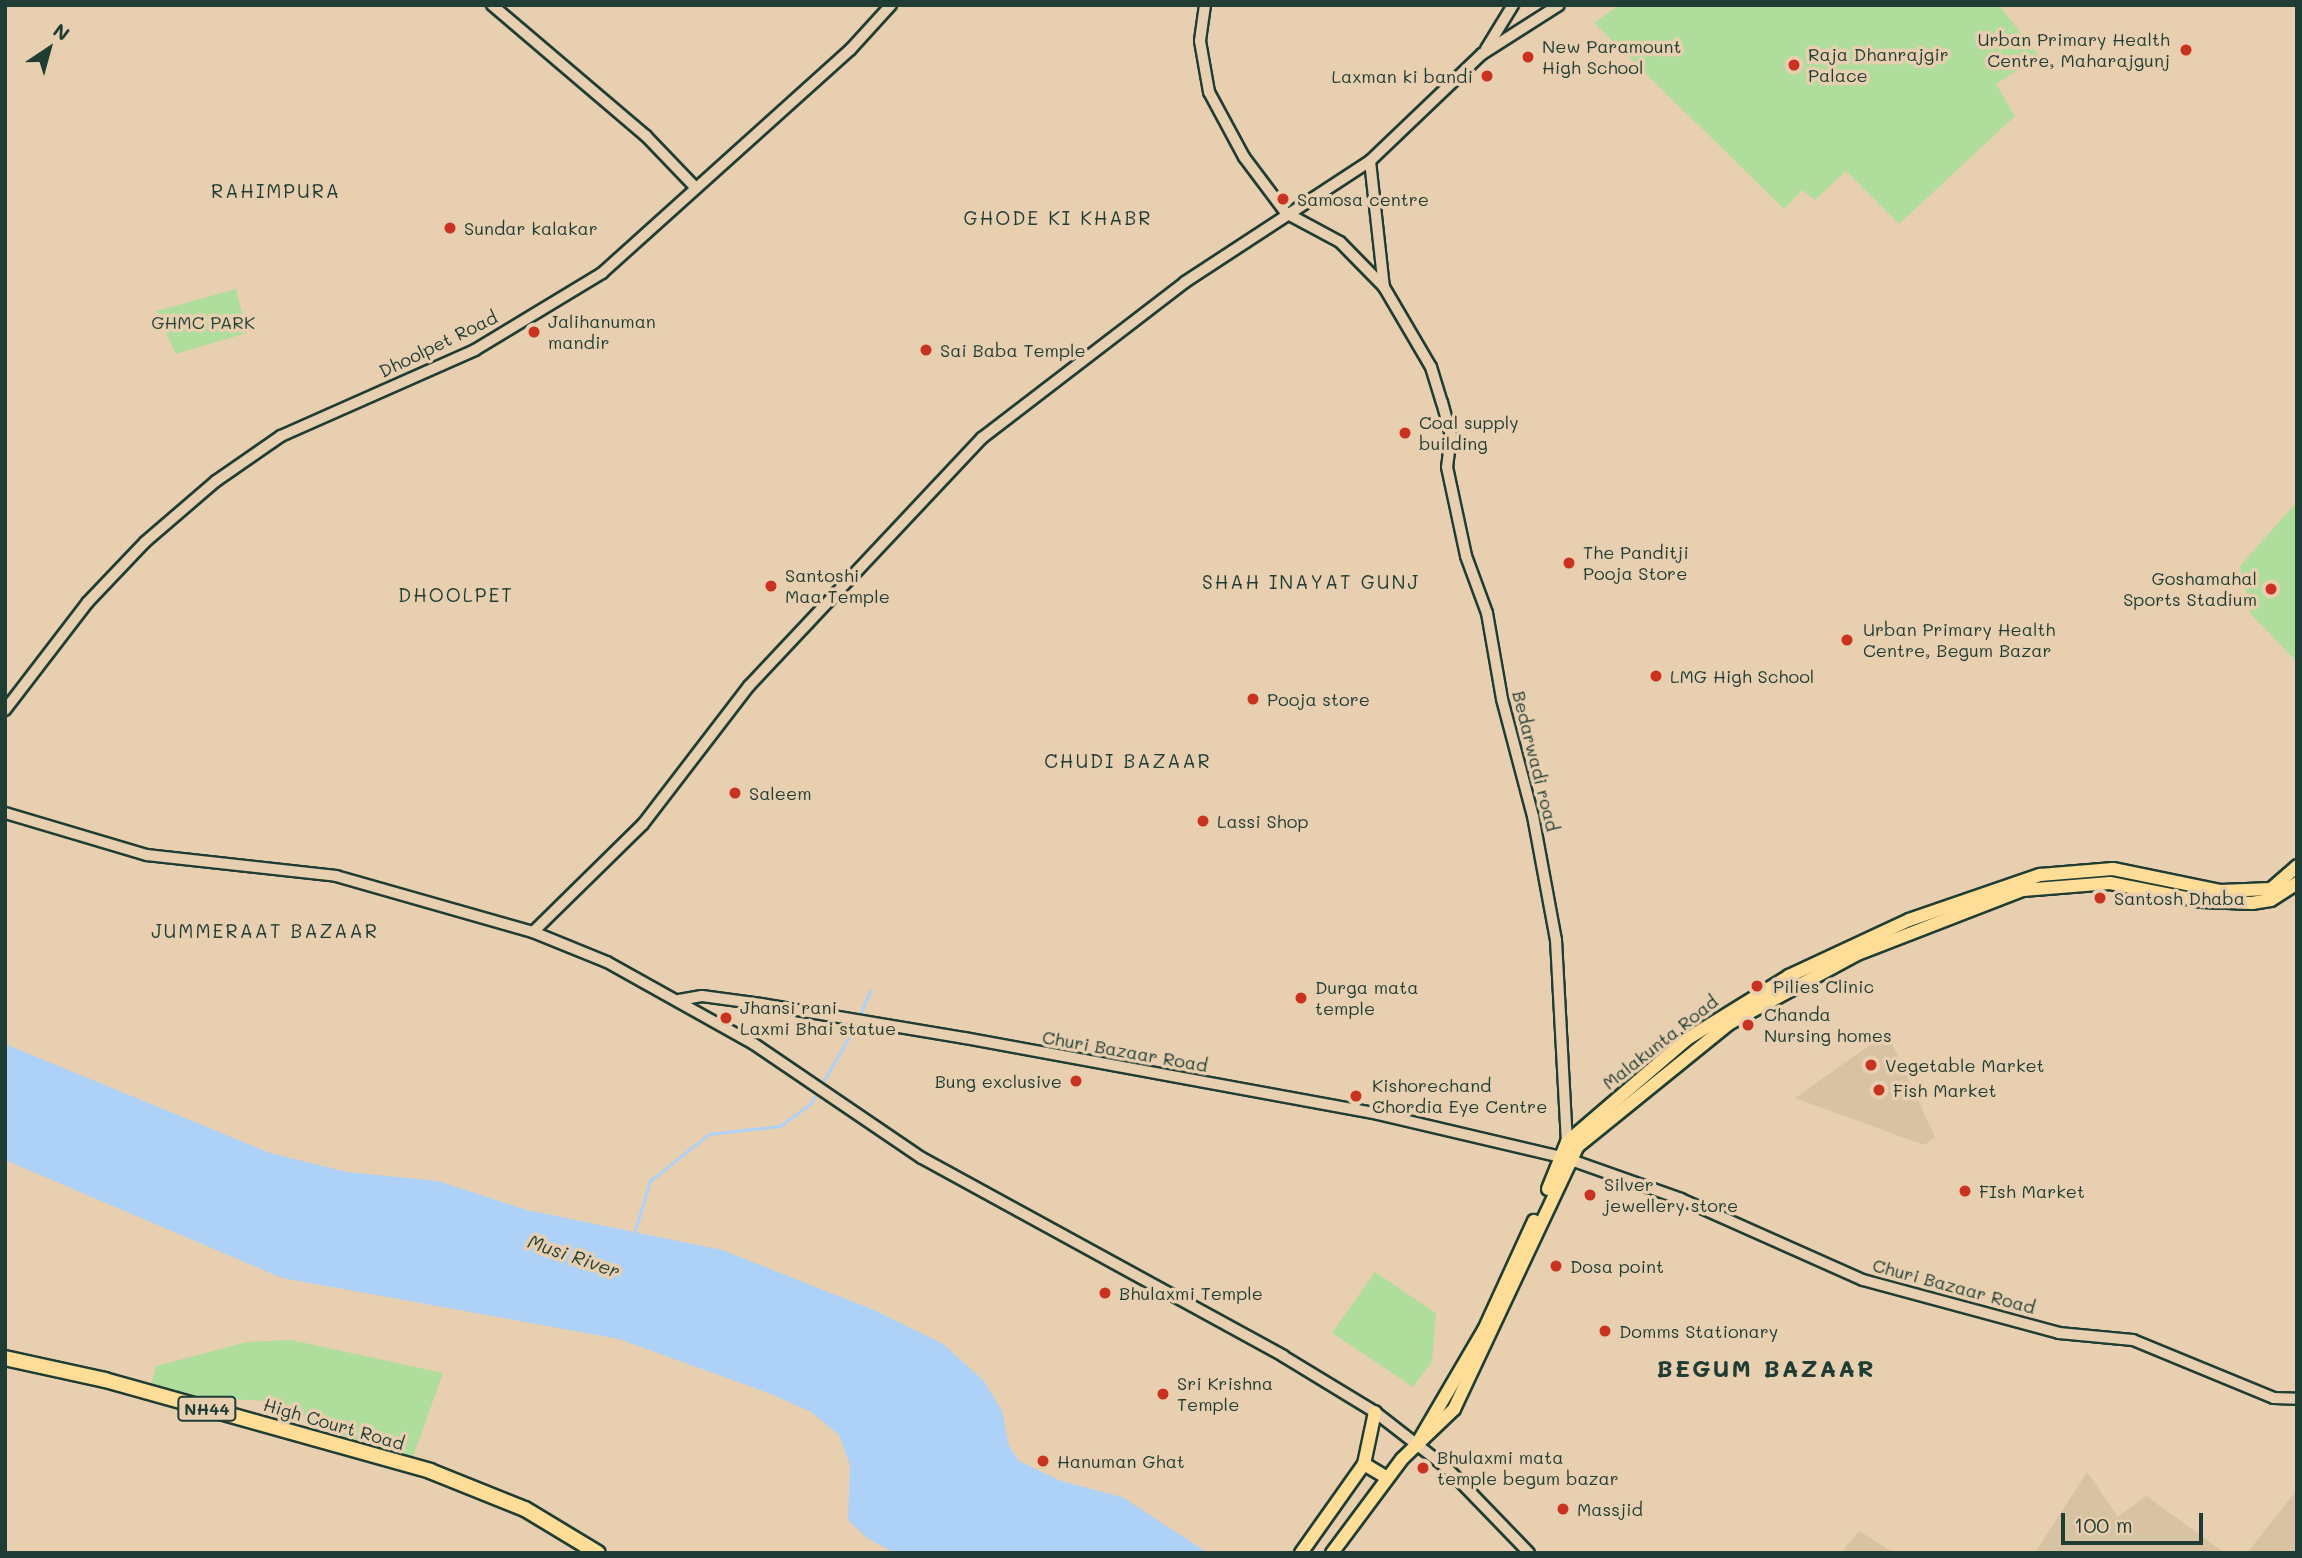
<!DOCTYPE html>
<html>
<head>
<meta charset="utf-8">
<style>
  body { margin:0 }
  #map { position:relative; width:2302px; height:1558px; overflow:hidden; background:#e7cfb0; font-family:Mali,sans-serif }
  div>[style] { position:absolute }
  .built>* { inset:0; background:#d7c2a1 }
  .green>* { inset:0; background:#afdd9c }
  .water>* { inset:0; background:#aed2f7 }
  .stream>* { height:2.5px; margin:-1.25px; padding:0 1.25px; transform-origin:1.25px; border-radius:1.25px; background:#aed2f7 }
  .roads { filter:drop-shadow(2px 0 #1f3d34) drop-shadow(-2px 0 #1f3d34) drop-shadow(0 2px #1f3d34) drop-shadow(0 -2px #1f3d34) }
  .secondary>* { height:10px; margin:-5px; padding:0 5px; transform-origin:5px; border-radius:5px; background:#e7cfb0 }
  .primary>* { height:12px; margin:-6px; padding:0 6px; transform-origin:6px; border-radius:6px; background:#fedd96 }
  .highway>* { height:14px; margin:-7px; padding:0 7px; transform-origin:7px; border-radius:7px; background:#fedd96 }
  .dots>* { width:19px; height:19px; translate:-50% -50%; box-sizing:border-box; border:4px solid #e7cfb0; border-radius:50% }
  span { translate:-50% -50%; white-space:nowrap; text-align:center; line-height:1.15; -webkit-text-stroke:7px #e7cfb0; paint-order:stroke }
  .shield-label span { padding:2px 5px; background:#e7cfb0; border:2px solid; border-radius:5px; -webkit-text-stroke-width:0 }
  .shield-label { font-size:16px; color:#1f3d34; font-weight:700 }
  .poi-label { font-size:18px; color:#1f3d34 }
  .right { translate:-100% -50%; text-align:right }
  .left { translate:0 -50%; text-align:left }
  .park-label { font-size:18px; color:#264539 }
  .street-label { font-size:18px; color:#1f3d34 }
  .neighbourhood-label { font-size:19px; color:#1f3d34; letter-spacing:2px }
  .water-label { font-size:19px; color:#26443e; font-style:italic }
  .district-label { font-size:24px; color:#1f3d34; font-weight:700; letter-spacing:2px }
  .frame { position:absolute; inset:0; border:7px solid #1f3d34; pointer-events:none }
  .north { position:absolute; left:14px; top:14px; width:70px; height:70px; -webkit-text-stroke:5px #e7cfb0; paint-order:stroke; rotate:36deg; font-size:19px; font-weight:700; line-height:28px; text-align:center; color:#1f3d34 }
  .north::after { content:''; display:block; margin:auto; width:24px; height:32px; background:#1f3d34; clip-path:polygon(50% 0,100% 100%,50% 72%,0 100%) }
  .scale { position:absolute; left:2061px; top:1513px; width:142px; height:32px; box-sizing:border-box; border:4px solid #1f3d34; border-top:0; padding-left:9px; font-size:21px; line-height:24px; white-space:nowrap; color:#1f3d34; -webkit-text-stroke:5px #e7cfb0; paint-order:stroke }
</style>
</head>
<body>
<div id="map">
  <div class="built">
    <i style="clip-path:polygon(1887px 1033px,1935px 1137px,1924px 1145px,1795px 1098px)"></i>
    <i style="clip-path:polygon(2087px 1472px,2118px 1517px,2146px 1496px,2225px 1553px,2035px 1553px)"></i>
    <i style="clip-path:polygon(2297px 1490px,2297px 1553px,2247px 1553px)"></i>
    <i style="clip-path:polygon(1859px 1531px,1894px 1553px,1841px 1553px)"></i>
  </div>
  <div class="green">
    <i style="clip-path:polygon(1619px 5px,1999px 5px,2039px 56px,1996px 84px,2015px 116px,1899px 224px,1846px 171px,1815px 200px,1802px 190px,1784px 209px,1594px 23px)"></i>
    <i style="clip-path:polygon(236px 289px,247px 333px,176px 354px,156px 311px)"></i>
    <i style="clip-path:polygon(2297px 502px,2297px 662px,2250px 613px,2240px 566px)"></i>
    <i style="clip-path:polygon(1375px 1272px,1436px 1313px,1432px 1362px,1413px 1387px,1332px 1333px)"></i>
    <i style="clip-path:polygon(291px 1340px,443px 1373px,413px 1457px,352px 1440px,273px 1401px,207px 1398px,151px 1384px,156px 1366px,247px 1342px)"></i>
  </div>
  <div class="water">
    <i style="clip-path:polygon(5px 1044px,270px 1153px,347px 1172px,438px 1181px,527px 1210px,722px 1250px,874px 1310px,943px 1344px,983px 1380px,1002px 1411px,1009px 1446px,1019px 1461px,1061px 1481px,1122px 1497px,1208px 1553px,895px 1553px,867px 1538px,848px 1520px,850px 1465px,839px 1435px,811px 1412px,771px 1394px,619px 1339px,282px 1278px,5px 1160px)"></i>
  </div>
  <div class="stream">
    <i style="left:859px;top:1017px;width:28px;rotate:-67deg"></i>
    <i style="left:822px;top:1084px;width:70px;rotate:-60.2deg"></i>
    <i style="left:633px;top:1237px;width:59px;rotate:-73.1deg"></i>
    <i style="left:650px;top:1181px;width:75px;rotate:-38.5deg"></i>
    <i style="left:709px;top:1134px;width:71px;rotate:-6.4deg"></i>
    <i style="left:780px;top:1126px;width:37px;rotate:-36deg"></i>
    <i style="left:810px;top:1104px;width:17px;rotate:-57deg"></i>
  </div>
  <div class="roads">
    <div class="secondary">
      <i style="left:492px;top:5px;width:202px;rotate:40.4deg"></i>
      <i style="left:646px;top:136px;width:69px;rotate:46.2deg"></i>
      <i style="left:1205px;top:5px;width:36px;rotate:98deg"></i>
      <i style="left:1200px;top:41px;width:52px;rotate:80deg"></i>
      <i style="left:1209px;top:92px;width:74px;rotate:61.7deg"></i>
      <i style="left:1244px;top:157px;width:70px;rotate:53.1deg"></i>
      <i style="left:1286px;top:213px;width:61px;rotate:28.2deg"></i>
      <i style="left:1340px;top:242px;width:63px;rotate:45.6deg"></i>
      <i style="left:1486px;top:49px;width:52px;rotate:-58.5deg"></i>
      <i style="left:1370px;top:161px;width:127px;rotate:83.7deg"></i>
      <i style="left:1384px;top:287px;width:93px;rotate:59.6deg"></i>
      <i style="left:1431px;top:367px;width:37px;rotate:73deg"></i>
      <i style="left:1442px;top:402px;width:34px;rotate:75deg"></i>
      <i style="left:1451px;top:435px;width:32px;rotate:97deg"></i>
      <i style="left:1447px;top:467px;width:91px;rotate:77.9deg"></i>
      <i style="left:1466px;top:556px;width:61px;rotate:69.8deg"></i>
      <i style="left:1487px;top:613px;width:87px;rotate:80.1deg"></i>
      <i style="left:1502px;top:699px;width:121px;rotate:75.2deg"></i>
      <i style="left:1533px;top:816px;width:126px;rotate:79.5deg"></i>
      <i style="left:1556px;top:940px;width:202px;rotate:86.9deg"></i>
      <i style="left:5px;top:710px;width:135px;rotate:-52.5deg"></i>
      <i style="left:87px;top:603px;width:84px;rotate:-46.4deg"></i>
      <i style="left:145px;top:542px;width:94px;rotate:-40.7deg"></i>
      <i style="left:216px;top:481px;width:79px;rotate:-34.7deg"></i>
      <i style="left:281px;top:436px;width:212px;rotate:-23.9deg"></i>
      <i style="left:475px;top:350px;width:149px;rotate:-31.2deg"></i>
      <i style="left:602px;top:273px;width:334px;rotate:-42deg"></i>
      <i style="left:850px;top:50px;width:61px;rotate:-47.7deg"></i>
      <i style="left:5px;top:813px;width:148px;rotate:16.5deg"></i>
      <i style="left:147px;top:855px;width:190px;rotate:6.3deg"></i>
      <i style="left:336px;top:876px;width:205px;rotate:15.9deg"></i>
      <i style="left:533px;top:932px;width:80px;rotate:22.1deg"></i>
      <i style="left:607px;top:962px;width:168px;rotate:29.2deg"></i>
      <i style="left:754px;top:1044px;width:203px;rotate:34.2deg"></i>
      <i style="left:922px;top:1158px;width:412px;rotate:28.7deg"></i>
      <i style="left:1283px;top:1356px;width:108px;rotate:31.3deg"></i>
      <i style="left:1375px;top:1412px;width:91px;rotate:37.9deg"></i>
      <i style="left:1447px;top:1468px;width:118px;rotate:46deg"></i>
      <i style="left:533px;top:932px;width:154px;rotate:-44.5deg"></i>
      <i style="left:643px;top:824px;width:174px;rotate:-52.5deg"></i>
      <i style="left:749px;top:686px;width:340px;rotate:-46.8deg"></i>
      <i style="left:982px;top:438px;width:256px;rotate:-37.5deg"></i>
      <i style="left:1185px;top:282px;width:221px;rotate:-33.2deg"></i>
      <i style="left:1370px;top:161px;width:155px;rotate:-43.7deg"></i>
      <i style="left:1482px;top:54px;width:91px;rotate:-32.5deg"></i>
      <i style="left:679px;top:1000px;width:23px;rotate:-10deg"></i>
      <i style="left:702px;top:996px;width:60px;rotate:7.7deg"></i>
      <i style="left:761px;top:1004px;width:207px;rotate:9.5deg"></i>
      <i style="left:965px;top:1038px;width:420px;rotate:10.4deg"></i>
      <i style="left:1378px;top:1114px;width:189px;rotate:13.2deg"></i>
      <i style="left:1571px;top:1160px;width:117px;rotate:19.5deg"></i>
      <i style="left:1681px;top:1199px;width:199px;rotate:24deg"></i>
      <i style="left:1863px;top:1280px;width:203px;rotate:15.1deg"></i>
      <i style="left:2059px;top:1333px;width:74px;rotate:5.4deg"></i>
      <i style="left:2133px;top:1340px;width:152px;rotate:22.4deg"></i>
      <i style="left:2274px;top:1398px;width:23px;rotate:2deg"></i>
    </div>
    <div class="primary">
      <i style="left:1548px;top:1189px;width:51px;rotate:-68deg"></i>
      <i style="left:1567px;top:1142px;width:158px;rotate:-40.6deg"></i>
      <i style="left:1687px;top:1039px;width:120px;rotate:-31.7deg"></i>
      <i style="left:1789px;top:976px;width:132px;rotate:-25deg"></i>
      <i style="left:1909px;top:920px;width:139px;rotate:-19deg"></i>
      <i style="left:2040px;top:875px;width:73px;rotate:-4.7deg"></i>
      <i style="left:2113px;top:869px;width:109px;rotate:11.6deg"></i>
      <i style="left:2220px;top:891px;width:51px;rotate:-2.2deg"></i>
      <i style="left:2271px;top:889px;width:35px;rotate:-41deg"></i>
      <i style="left:1417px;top:1444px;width:132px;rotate:-59.6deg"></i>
      <i style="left:1484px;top:1330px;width:120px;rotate:-65.4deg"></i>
      <i style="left:1364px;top:1464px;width:27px;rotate:31deg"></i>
      <i style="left:1301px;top:1553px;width:109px;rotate:-54.7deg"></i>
      <i style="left:1364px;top:1464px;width:53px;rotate:-78.1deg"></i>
      <i style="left:1332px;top:1553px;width:117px;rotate:-53.3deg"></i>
      <i style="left:1402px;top:1459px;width:72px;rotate:-43.9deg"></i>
      <i style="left:1454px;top:1409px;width:291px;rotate:-64.8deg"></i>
      <i style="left:1578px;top:1146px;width:196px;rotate:-39deg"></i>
      <i style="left:1730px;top:1023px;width:142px;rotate:-28.5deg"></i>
      <i style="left:1855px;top:955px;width:180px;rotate:-21.2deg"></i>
      <i style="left:2023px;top:890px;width:87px;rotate:-4.6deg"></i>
      <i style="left:2110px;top:883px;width:94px;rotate:11.1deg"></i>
      <i style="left:2202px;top:901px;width:50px;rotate:2.3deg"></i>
      <i style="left:2252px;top:903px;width:19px;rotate:-9deg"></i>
      <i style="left:2271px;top:900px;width:31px;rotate:-33deg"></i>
    </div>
    <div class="highway">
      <i style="left:5px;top:1358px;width:102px;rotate:12.4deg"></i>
      <i style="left:105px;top:1380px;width:337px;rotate:15.6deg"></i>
      <i style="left:430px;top:1471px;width:102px;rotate:21.8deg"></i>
      <i style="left:525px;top:1509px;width:85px;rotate:31.1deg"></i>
    </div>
  </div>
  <div class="dots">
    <i style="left:2186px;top:50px;background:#c8321e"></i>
    <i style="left:1528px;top:57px;background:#c8321e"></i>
    <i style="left:1794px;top:65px;background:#c8321e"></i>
    <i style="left:1487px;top:76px;background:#c8321e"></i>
    <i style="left:1283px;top:199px;background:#c8321e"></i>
    <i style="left:450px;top:228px;background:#c8321e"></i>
    <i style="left:534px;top:332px;background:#c8321e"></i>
    <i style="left:926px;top:350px;background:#c8321e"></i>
    <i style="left:1405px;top:433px;background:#c8321e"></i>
    <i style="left:1569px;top:563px;background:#c8321e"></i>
    <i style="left:771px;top:586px;background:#c8321e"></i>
    <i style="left:2271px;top:589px;background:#c8321e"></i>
    <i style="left:1847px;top:640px;background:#c8321e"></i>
    <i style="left:1656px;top:676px;background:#c8321e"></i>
    <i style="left:1253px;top:699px;background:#c8321e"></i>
    <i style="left:735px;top:793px;background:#c8321e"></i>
    <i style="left:1203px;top:821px;background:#c8321e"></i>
    <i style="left:2100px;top:898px;background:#c8321e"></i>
    <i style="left:1757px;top:986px;background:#c8321e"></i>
    <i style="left:1301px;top:998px;background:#c8321e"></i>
    <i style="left:726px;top:1018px;background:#c8321e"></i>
    <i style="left:1748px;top:1025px;background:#c8321e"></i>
    <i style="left:1871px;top:1065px;background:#c8321e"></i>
    <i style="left:1076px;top:1081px;background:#c8321e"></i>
    <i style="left:1879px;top:1090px;background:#c8321e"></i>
    <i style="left:1356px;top:1096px;background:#c8321e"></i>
    <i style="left:1965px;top:1191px;background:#c8321e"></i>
    <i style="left:1590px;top:1195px;background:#c8321e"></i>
    <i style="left:1556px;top:1266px;background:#c8321e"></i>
    <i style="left:1105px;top:1293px;background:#c8321e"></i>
    <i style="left:1605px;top:1331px;background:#c8321e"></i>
    <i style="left:1163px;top:1394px;background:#c8321e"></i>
    <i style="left:1043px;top:1461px;background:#c8321e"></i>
    <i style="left:1423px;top:1468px;background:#c8321e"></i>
    <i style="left:1563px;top:1509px;background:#c8321e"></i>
  </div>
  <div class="shield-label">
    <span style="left:207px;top:1409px">NH44</span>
  </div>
  <div class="poi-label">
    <span class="right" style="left:2170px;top:50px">Urban Primary Health<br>Centre, Maharajgunj</span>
    <span class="left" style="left:1542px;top:57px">New Paramount<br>High School</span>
    <span class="left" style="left:1808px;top:65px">Raja Dhanrajgir<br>Palace</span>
    <span class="right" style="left:1473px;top:76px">Laxman ki bandi</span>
    <span class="left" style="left:1297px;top:199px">Samosa centre</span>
    <span class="left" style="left:464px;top:228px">Sundar kalakar</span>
    <span class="left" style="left:548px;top:332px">Jalihanuman<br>mandir</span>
    <span class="left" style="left:940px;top:350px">Sai Baba Temple</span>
    <span class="left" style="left:1419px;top:433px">Coal supply<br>building</span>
    <span class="left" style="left:1583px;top:563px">The Panditji<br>Pooja Store</span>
    <span class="left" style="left:785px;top:586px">Santoshi<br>Maa Temple</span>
    <span class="right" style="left:2257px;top:589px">Goshamahal<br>Sports Stadium</span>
    <span class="left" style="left:1863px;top:640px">Urban Primary Health<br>Centre, Begum Bazar</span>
    <span class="left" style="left:1670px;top:676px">LMG High School</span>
    <span class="left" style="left:1267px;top:699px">Pooja store</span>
    <span class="left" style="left:749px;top:793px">Saleem</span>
    <span class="left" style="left:1217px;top:821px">Lassi Shop</span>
    <span class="left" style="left:2114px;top:898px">Santosh Dhaba</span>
    <span class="left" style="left:1773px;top:986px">Pilies Clinic</span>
    <span class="left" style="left:1315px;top:998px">Durga mata<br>temple</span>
    <span class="left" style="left:740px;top:1018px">Jhansi rani<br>Laxmi Bhai statue</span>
    <span class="left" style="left:1764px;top:1025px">Chanda<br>Nursing homes</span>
    <span class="left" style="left:1885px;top:1065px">Vegetable Market</span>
    <span class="right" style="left:1062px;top:1081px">Bung exclusive</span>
    <span class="left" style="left:1372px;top:1096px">Kishorechand<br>Chordia Eye Centre</span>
    <span class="left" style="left:1893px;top:1090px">Fish Market</span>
    <span class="left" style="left:1604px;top:1195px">Silver<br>jewellery store</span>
    <span class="left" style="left:1979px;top:1191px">FIsh Market</span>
    <span class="left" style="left:1570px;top:1266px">Dosa point</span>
    <span class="left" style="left:1119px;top:1293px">Bhulaxmi Temple</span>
    <span class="left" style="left:1619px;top:1331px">Domms Stationary</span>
    <span class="left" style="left:1177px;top:1394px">Sri Krishna<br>Temple</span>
    <span class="left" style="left:1437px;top:1468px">Bhulaxmi mata<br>temple begum bazar</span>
    <span class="left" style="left:1057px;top:1461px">Hanuman Ghat</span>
    <span class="left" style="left:1577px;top:1509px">Massjid</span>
  </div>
  <div class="park-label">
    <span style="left:203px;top:322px">GHMC PARK</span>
  </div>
  <div class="street-label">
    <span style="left:438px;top:344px;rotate:-26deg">Dhoolpet Road</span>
    <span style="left:1536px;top:761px;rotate:76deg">Bedarwadi road</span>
    <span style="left:1660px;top:1042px;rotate:-38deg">Malakunta Road</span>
    <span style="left:1125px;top:1051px;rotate:10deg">Churi Bazaar Road</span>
    <span style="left:1954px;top:1286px;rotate:15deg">Churi Bazaar Road</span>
    <span style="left:334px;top:1424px;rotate:16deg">High Court Road</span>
  </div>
  <div class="neighbourhood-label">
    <span style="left:276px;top:191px">RAHIMPURA</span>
    <span style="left:1058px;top:218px">GHODE KI KHABR</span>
    <span style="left:1311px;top:582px">SHAH INAYAT GUNJ</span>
    <span style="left:456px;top:595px">DHOOLPET</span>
    <span style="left:1128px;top:761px">CHUDI BAZAAR</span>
    <span style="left:265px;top:931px">JUMMERAAT BAZAAR</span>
  </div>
  <div class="water-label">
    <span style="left:574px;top:1256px;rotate:19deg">Musi River</span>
  </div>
  <div class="district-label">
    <span style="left:1766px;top:1368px">BEGUM BAZAAR</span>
  </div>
  <div class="frame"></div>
  <div class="north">N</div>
  <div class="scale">100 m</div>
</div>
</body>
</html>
